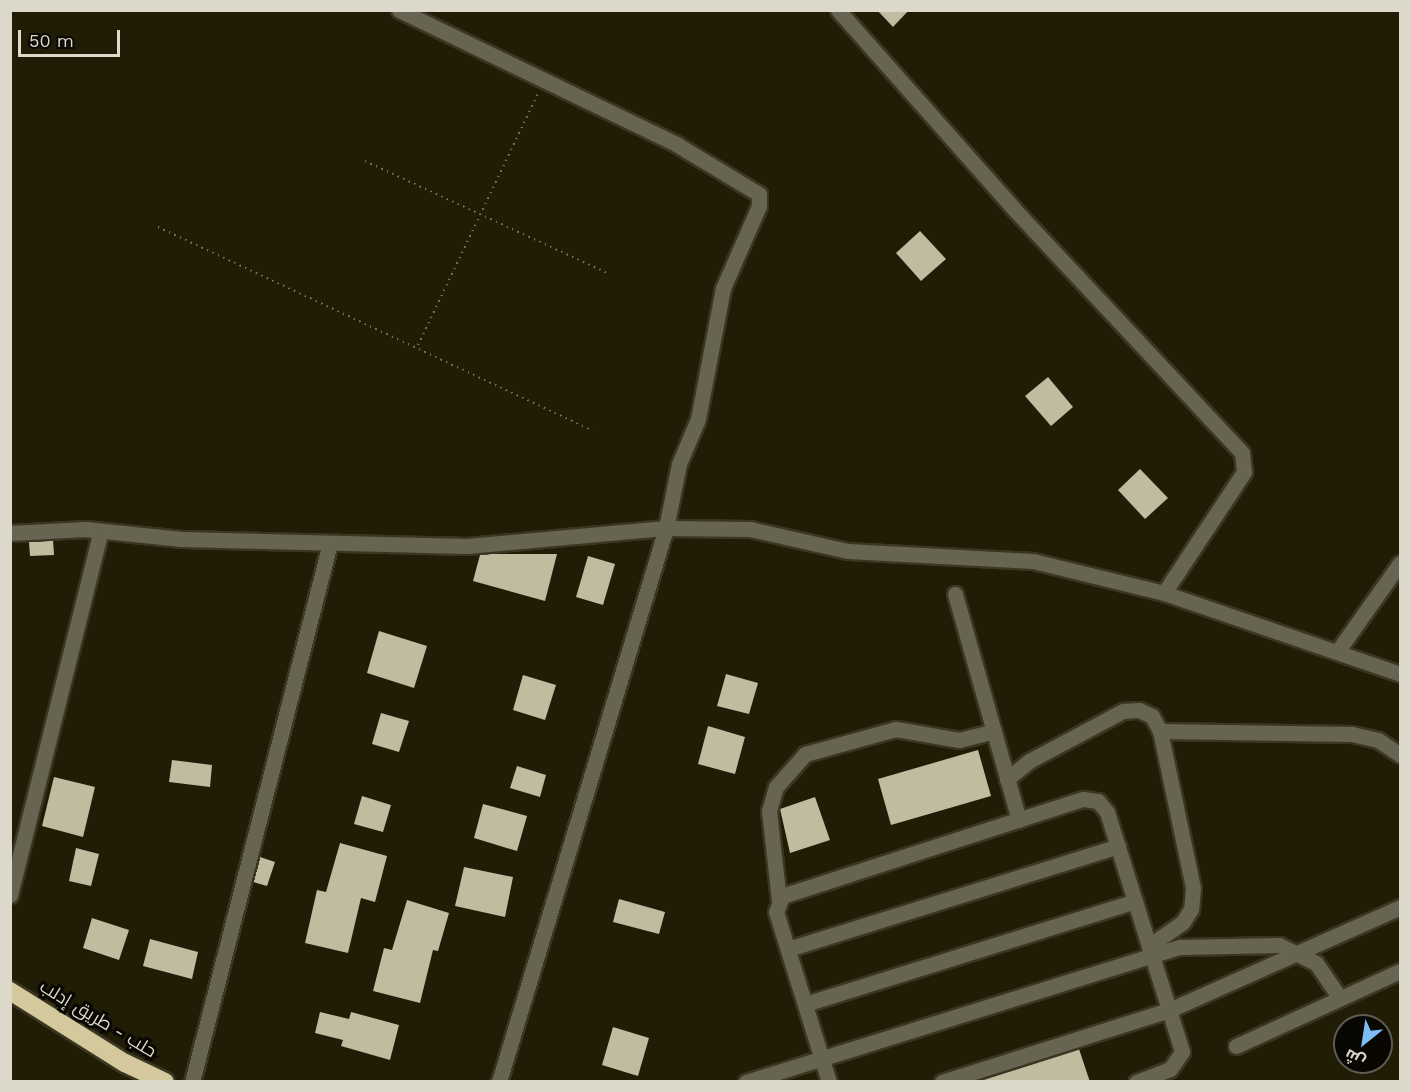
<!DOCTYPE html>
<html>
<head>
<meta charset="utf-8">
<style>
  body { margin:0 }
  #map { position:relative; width:1411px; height:1092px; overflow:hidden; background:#211c06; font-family:"Work Sans",Cairo,sans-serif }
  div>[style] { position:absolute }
  .building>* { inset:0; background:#c1bba0 }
  .path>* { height:2px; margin-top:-1px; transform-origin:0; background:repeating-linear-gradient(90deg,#75715f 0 1.5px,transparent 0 6px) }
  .roads { filter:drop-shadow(2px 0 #3b3622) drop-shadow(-2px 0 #3b3622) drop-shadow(0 2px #3b3622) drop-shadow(0 -2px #3b3622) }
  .minor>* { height:15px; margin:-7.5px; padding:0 7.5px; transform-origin:7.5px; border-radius:7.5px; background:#676452 }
  .highway>* { height:18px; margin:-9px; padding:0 9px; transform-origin:9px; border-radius:9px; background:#d3c99d }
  span { translate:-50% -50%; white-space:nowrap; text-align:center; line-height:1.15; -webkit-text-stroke:6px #090702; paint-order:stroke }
  .street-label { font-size:18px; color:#dcd9cb }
  .frame { position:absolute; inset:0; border:12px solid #dcd9cb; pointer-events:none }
  .north { position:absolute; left:1333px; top:1014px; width:60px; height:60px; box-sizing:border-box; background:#090702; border:2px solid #5d5b52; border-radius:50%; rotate:210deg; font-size:16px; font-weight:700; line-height:24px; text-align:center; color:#dcd9cb }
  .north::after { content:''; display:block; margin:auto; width:21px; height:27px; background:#7dbef9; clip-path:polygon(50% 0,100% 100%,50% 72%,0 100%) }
  .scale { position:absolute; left:18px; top:30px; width:102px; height:27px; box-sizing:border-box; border:3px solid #dcd9cb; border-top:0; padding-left:8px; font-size:18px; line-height:21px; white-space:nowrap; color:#dcd9cb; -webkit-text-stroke:4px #090702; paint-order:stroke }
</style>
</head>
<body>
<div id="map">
  <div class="building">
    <i style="clip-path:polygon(877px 10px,909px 10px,893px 27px)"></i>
    <i style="clip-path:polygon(920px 231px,946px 259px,921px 281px,896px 253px)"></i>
    <i style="clip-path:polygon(1048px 377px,1073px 407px,1051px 426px,1025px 396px)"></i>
    <i style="clip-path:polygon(1140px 469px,1168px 498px,1145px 519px,1118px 490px)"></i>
    <i style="clip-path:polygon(53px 540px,54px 555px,30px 556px,29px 542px)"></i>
    <i style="clip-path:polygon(491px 554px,557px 554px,545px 601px,473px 581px,480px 555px)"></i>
    <i style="clip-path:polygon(588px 556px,615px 564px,603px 605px,576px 597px)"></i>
    <i style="clip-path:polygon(379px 631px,427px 646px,414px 688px,367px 673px)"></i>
    <i style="clip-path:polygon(726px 674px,758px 683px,749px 714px,717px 706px)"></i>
    <i style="clip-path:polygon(523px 675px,556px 685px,545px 720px,513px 710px)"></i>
    <i style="clip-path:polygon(381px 713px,409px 721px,399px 752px,372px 744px)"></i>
    <i style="clip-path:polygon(708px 726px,745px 737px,735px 774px,698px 764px)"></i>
    <i style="clip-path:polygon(978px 750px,991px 796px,891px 825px,878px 779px)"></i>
    <i style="clip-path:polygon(172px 760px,212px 765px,210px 787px,169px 782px)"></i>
    <i style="clip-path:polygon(517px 766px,546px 775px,540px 797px,510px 788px)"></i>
    <i style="clip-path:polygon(54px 777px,95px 787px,83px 837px,42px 826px)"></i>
    <i style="clip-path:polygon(362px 796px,391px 805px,383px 832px,354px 824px)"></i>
    <i style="clip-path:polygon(815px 797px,830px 840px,790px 853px,780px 809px)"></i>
    <i style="clip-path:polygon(483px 804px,527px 816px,517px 851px,474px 838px)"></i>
    <i style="clip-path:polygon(340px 843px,387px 856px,375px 902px,361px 898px,348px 953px,305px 943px,317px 890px,326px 892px)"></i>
    <i style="clip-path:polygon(76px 848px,99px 854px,91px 886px,69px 881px)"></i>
    <i style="clip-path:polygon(260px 857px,275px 862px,267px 886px,253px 882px)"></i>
    <i style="clip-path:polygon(464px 867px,513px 877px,505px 917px,455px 906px)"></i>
    <i style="clip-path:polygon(619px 899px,665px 912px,659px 934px,613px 922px)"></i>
    <i style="clip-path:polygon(407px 900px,449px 913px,438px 951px,433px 950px,420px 1003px,373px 991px,384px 948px,392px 950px)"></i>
    <i style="clip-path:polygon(92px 918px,129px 930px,119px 960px,83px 948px)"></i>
    <i style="clip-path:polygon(150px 939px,198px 952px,192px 979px,143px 966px)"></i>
    <i style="clip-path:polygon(320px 1012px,349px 1019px,351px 1012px,399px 1025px,390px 1060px,341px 1046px,343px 1040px,315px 1033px)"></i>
    <i style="clip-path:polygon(613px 1027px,649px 1038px,638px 1076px,602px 1065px)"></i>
    <i style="clip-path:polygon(1079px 1049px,1090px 1082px,976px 1082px)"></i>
  </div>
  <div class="path">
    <i style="left:365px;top:161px;width:269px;rotate:24.8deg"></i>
    <i style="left:158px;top:227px;width:480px;rotate:25.1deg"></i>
    <i style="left:418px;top:345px;width:279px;rotate:-64.5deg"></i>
  </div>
  <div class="roads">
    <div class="minor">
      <i style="left:399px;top:10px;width:308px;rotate:25.8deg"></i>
      <i style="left:676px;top:144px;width:97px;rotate:31.1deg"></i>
      <i style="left:759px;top:194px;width:12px;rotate:90deg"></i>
      <i style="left:759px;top:206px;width:90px;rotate:113.7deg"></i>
      <i style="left:723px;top:288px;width:133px;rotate:100.8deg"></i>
      <i style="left:698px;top:419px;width:49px;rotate:112.9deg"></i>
      <i style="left:679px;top:464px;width:65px;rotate:101.5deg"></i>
      <i style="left:666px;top:528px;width:579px;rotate:106.78deg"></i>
      <i style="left:838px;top:10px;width:264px;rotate:48.5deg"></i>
      <i style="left:1013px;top:208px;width:335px;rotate:46.9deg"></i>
      <i style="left:1242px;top:453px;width:19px;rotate:84deg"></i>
      <i style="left:1244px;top:472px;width:145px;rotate:123.5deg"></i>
      <i style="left:10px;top:533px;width:75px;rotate:-3.1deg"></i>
      <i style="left:85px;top:529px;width:97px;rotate:5.9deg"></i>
      <i style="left:181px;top:539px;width:286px;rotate:1.4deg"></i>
      <i style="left:467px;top:546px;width:200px;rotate:-5.2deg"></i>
      <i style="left:666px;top:528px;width:84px;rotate:0.7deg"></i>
      <i style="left:750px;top:529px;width:100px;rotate:12.7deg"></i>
      <i style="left:848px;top:551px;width:185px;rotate:3.1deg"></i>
      <i style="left:1033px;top:561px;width:135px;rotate:13.7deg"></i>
      <i style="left:1164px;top:593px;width:250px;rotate:18.9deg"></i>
      <i style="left:955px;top:594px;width:235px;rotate:74.2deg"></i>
      <i style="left:1337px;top:652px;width:109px;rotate:-54.7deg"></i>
      <i style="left:1160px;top:731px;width:192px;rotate:0.9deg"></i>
      <i style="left:1352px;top:734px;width:27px;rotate:13deg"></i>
      <i style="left:1378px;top:740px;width:27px;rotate:34deg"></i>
      <i style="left:1007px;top:779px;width:28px;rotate:-39deg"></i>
      <i style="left:1029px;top:761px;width:106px;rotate:-28deg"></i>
      <i style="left:1123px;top:711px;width:16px;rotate:-4deg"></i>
      <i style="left:1139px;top:710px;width:14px;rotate:25deg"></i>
      <i style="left:1152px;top:716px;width:17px;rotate:62deg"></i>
      <i style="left:1160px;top:731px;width:160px;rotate:78.1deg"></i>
      <i style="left:1193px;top:888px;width:21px;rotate:95deg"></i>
      <i style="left:1191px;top:909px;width:15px;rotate:122deg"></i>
      <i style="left:1183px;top:922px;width:42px;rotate:144.8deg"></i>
      <i style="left:10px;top:895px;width:375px;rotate:-76deg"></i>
      <i style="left:779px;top:901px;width:91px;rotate:-96.3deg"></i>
      <i style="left:769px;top:811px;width:25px;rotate:-74deg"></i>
      <i style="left:776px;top:787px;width:44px;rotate:-48.7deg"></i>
      <i style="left:805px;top:754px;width:94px;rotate:-15.4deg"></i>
      <i style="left:896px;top:729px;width:64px;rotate:9.9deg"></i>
      <i style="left:959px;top:740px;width:36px;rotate:-14deg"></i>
      <i style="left:788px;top:949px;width:346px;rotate:-17.3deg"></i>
      <i style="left:805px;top:1004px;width:346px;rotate:-17.3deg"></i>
      <i style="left:1236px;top:1046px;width:180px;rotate:-24.6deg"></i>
      <i style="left:192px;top:1082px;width:556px;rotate:-75.64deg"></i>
      <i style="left:746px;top:1082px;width:455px;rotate:-17.3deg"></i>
      <i style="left:1180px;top:947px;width:99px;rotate:-1.2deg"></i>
      <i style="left:1279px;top:945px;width:41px;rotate:25.9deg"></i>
      <i style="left:1316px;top:963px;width:42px;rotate:55.6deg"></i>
      <i style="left:829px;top:1082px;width:178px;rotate:-107.3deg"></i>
      <i style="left:776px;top:912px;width:17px;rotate:-69deg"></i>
      <i style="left:782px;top:896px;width:316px;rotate:-17.9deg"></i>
      <i style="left:1083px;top:799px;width:15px;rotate:8deg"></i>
      <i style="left:1098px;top:801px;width:14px;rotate:51deg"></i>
      <i style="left:1107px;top:812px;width:251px;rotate:72.6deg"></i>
      <i style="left:1182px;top:1052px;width:21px;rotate:125deg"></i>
      <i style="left:1170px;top:1069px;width:36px;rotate:159deg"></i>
      <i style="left:942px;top:1082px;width:238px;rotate:-17.6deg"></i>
      <i style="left:1169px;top:1010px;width:253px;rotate:-24deg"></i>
    </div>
    <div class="highway">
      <i style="left:10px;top:991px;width:136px;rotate:32.1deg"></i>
      <i style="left:125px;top:1063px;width:44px;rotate:25.4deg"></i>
    </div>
  </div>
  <div class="street-label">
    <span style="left:98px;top:1019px;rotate:31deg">حلب - طريق إدلب</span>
  </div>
  <div class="frame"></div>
  <div class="north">ش</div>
  <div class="scale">50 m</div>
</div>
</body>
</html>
